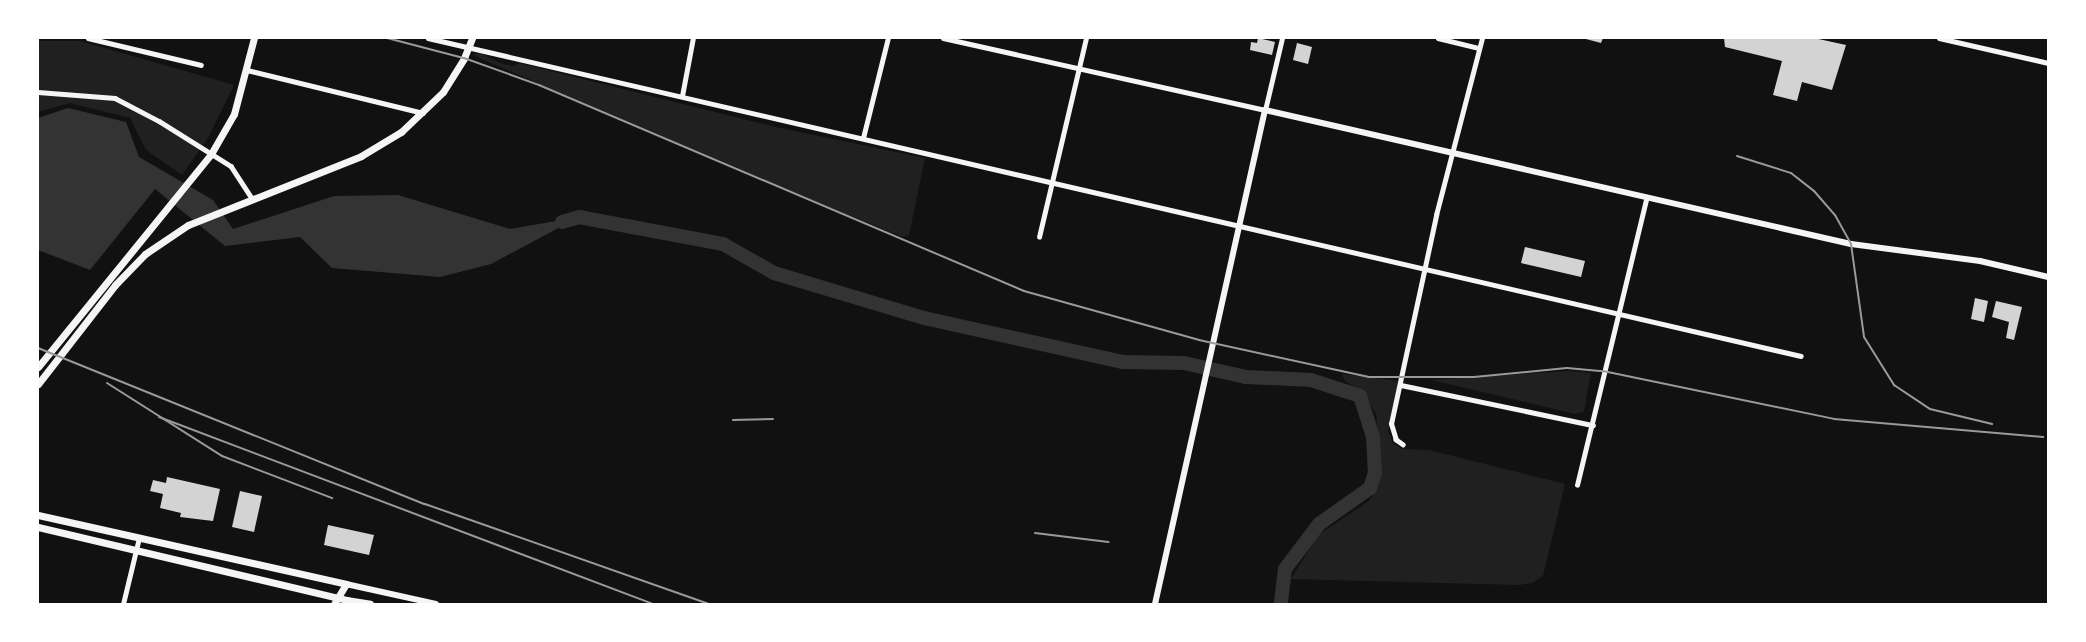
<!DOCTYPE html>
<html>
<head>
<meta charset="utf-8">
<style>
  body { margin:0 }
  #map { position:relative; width:2086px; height:642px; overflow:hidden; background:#111; font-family:Jost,sans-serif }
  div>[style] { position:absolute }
  .green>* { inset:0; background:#202020 }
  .water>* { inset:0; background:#333 }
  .river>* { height:14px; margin:-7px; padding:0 7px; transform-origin:7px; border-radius:7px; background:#333 }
  .building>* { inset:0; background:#d3d3d3 }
  .minor>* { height:4.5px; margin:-2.25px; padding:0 2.25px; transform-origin:2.25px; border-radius:2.25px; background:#f5f5f5 }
  .tertiary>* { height:5px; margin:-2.5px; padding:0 2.5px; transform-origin:2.5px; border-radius:2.5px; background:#f5f5f5 }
  .secondary>* { height:6px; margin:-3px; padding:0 3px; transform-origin:3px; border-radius:3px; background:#f5f5f5 }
  .primary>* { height:7px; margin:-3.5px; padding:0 3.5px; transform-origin:3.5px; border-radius:3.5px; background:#f5f5f5 }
  .rail>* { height:2px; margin:-1px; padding:0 1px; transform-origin:1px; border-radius:1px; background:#9a9a9a }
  span { translate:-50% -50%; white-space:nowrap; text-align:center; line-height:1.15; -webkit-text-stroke:5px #fff; paint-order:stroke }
  .frame { position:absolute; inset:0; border:39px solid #fff; pointer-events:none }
</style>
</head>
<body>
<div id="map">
  <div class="green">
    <i style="clip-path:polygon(38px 41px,80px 41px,234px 85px,208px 138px,182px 175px,146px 150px,130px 118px,70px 103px,38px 112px)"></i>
    <i style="clip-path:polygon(480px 53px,502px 64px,514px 66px,519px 63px,771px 126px,925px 158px,909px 235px,903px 237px,829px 207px,472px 55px)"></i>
    <i style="clip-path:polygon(1568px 371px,1591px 373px,1584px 411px,1576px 414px,1431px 380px)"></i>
    <i style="clip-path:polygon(1342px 374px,1399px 381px,1388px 431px,1393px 443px,1402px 449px,1429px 450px,1565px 484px,1543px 576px,1532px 583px,1519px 585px,1291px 579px,1318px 535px,1369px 501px,1378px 486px,1380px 454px,1376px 414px,1363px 393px,1345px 381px)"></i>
  </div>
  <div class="water">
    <i style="clip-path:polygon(68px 108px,126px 122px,139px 157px,213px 200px,233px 229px,334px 196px,398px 195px,510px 229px,579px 217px,491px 264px,440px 277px,332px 268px,300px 237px,225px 246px,155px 189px,90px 270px,38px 250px,38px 118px)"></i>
  </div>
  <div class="river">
    <i style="left:562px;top:222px;width:18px;rotate:-16deg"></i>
    <i style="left:579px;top:217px;width:147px;rotate:10.6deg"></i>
    <i style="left:723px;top:244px;width:59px;rotate:29.6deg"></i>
    <i style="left:774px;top:273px;width:157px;rotate:16.7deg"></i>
    <i style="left:924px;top:318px;width:203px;rotate:12.5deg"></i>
    <i style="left:1122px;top:362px;width:62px;rotate:0.9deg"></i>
    <i style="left:1184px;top:363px;width:64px;rotate:12.7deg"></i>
    <i style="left:1246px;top:377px;width:65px;rotate:2.6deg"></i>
    <i style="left:1311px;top:380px;width:52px;rotate:18.1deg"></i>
    <i style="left:1360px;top:396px;width:43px;rotate:72.4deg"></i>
    <i style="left:1373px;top:437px;width:36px;rotate:87deg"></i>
    <i style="left:1375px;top:473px;width:16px;rotate:108deg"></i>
    <i style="left:1370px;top:488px;width:62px;rotate:144.8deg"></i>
    <i style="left:1319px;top:524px;width:56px;rotate:127.1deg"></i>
    <i style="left:1285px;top:569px;width:35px;rotate:97deg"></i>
  </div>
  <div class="building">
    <i style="clip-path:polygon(1258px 38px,1275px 42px,1272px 55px,1250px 50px,1251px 42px,1257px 43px)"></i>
    <i style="clip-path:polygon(1582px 38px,1603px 38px,1601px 43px)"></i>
    <i style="clip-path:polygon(1724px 38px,1814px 38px,1846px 45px,1832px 90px,1802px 82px,1797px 101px,1773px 95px,1782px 61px,1725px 47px)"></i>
    <i style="clip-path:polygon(1297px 43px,1312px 47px,1308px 64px,1293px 60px)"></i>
    <i style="clip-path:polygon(1525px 247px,1585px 261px,1581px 277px,1521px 263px)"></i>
    <i style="clip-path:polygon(1975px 298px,1988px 301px,1984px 322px,1971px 319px)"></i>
    <i style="clip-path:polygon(1996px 301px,2022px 307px,2014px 340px,2006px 338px,2009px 322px,1992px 317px)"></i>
    <i style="clip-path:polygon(167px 477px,220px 489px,213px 521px,180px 517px,181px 513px,160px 508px,163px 494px,150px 491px,153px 480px,166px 483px)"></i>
    <i style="clip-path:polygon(240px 491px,262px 496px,254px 532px,232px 527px)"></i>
    <i style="clip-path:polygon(328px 525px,374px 535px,369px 555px,324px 545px)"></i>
  </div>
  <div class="minor">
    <i style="left:88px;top:38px;width:116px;rotate:13.4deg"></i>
    <i style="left:428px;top:38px;width:1409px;rotate:13.04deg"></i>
    <i style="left:1438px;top:38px;width:42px;rotate:13.7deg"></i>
    <i style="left:247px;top:70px;width:181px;rotate:13.7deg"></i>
    <i style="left:38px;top:92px;width:77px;rotate:4.5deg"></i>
    <i style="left:115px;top:98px;width:50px;rotate:27.6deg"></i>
    <i style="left:159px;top:121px;width:85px;rotate:32deg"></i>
    <i style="left:231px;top:166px;width:38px;rotate:57deg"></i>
    <i style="left:682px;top:96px;width:59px;rotate:-79.3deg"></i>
    <i style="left:863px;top:138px;width:103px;rotate:-76deg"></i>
    <i style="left:1039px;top:237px;width:204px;rotate:-76.7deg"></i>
    <i style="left:1401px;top:385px;width:196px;rotate:11.8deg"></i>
    <i style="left:1403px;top:445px;width:9px;rotate:-144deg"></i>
    <i style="left:1396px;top:440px;width:17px;rotate:-107deg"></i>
    <i style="left:1391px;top:424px;width:214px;rotate:-77.8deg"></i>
    <i style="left:1436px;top:215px;width:183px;rotate:-75.4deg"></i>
    <i style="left:1577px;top:485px;width:293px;rotate:-76.4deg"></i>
    <i style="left:123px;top:604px;width:68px;rotate:-76.4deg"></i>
  </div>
  <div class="tertiary">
    <i style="left:943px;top:38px;width:330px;rotate:12.6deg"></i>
    <i style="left:1265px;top:110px;width:74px;rotate:-76.7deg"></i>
    <i style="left:1939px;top:38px;width:112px;rotate:12.9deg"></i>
  </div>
  <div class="secondary">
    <i style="left:346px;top:584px;width:92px;rotate:12.5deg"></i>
    <i style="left:347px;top:600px;width:24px;rotate:9deg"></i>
    <i style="left:1155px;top:604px;width:506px;rotate:-77.45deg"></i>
    <i style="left:1265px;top:110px;width:601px;rotate:12.88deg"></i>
    <i style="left:1851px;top:244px;width:130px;rotate:7.5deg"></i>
    <i style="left:1980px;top:261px;width:70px;rotate:13.2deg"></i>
  </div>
  <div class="primary">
    <i style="left:38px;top:367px;width:274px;rotate:-50.9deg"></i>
    <i style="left:211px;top:154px;width:46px;rotate:-60.1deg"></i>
    <i style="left:234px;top:114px;width:79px;rotate:-75.3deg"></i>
    <i style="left:38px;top:384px;width:125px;rotate:-52.1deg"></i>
    <i style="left:115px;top:285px;width:43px;rotate:-45.9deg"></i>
    <i style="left:145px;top:254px;width:52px;rotate:-34deg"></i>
    <i style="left:188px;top:225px;width:186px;rotate:-21.7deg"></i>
    <i style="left:361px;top:156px;width:47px;rotate:-31deg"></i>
    <i style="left:401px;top:132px;width:58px;rotate:-43.6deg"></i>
    <i style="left:443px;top:92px;width:40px;rotate:-58deg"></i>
    <i style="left:464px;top:58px;width:22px;rotate:-68deg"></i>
    <i style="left:38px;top:515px;width:316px;rotate:12.6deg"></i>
    <i style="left:38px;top:527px;width:318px;rotate:13.3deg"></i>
    <i style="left:334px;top:604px;width:23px;rotate:-59deg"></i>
  </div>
  <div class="rail">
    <i style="left:387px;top:38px;width:80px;rotate:14.6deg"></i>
    <i style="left:464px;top:58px;width:80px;rotate:19.8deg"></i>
    <i style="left:539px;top:85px;width:527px;rotate:23.01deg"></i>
    <i style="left:1024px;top:291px;width:182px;rotate:15.6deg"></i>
    <i style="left:1199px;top:340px;width:174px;rotate:12.3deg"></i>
    <i style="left:1369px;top:377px;width:105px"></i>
    <i style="left:1474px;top:377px;width:93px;rotate:-5.5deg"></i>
    <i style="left:1567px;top:368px;width:36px;rotate:5deg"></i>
    <i style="left:1603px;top:371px;width:236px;rotate:11.7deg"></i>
    <i style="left:1834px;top:419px;width:210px;rotate:4.9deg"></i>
    <i style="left:1737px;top:156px;width:57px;rotate:17.5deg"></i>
    <i style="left:1791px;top:173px;width:29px;rotate:38deg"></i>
    <i style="left:1814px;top:191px;width:32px;rotate:49deg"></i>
    <i style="left:1835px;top:215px;width:33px;rotate:61deg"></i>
    <i style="left:1851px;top:244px;width:94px;rotate:82deg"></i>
    <i style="left:1864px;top:337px;width:57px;rotate:58deg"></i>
    <i style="left:1894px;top:385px;width:43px;rotate:33.7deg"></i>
    <i style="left:1930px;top:409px;width:64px;rotate:13.6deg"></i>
    <i style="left:38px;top:348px;width:417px;rotate:22deg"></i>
    <i style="left:425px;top:504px;width:301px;rotate:19.4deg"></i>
    <i style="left:107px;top:383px;width:136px;rotate:32.4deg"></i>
    <i style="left:222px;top:456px;width:118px;rotate:20.9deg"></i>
    <i style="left:159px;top:417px;width:528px;rotate:20.73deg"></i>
    <i style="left:733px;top:420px;width:40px;rotate:-1.4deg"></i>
    <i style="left:1035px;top:533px;width:74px;rotate:7deg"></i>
  </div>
  <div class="frame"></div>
</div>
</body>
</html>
